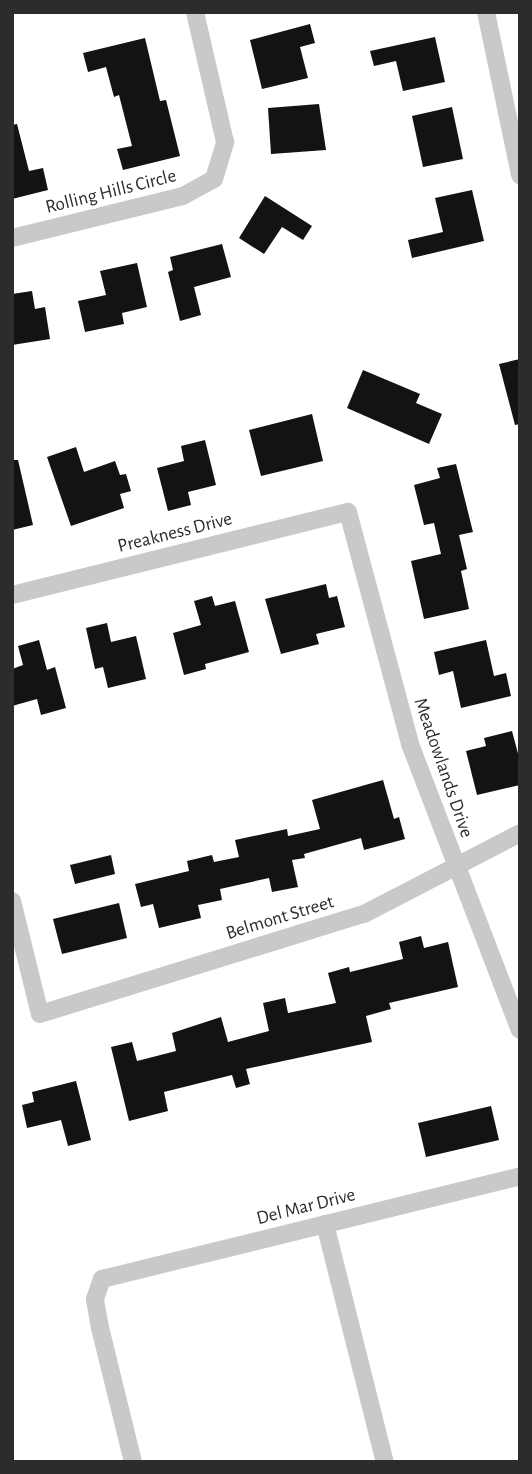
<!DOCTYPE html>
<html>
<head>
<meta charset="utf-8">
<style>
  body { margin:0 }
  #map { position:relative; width:532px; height:1474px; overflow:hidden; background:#fff; font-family:"Alegreya Sans",sans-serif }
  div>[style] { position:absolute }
  .building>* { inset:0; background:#131313 }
  .street>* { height:18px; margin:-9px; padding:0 9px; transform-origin:9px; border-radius:9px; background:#c9c9c9 }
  span { translate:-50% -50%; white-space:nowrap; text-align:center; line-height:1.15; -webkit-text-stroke:7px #fff; paint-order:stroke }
  .street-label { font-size:19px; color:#2c2c2c }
  .frame { position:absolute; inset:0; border:14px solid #2c2c2c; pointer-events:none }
</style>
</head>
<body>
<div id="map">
  <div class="building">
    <i style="clip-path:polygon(310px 24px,315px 43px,300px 47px,308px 78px,262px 89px,250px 40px)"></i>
    <i style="clip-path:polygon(435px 37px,445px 82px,403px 91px,396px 61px,374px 66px,370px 51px)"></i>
    <i style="clip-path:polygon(145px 38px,160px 101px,166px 100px,180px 156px,123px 170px,117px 149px,132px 146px,119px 95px,114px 97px,106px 67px,88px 72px,83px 53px)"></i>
    <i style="clip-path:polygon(319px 104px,326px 150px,271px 154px,268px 108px)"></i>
    <i style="clip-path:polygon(452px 107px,463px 159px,423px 167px,412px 116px)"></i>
    <i style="clip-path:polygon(17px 124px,29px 171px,43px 168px,48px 190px,12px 199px,12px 125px)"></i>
    <i style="clip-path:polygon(472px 190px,484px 241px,412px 258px,408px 240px,443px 232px,435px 198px)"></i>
    <i style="clip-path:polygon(265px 196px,312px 226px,303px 240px,282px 227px,264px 254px,239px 238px)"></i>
    <i style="clip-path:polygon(222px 244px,231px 277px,194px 287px,201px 315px,180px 321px,168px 272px,173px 270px,170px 257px)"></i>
    <i style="clip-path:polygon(137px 263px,147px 307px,122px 313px,124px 324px,85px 332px,78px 301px,106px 295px,100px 271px)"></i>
    <i style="clip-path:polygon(32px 291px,35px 309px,45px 307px,50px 339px,12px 345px,12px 294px)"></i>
    <i style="clip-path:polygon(520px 359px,520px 424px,515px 425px,499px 364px)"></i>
    <i style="clip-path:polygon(363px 370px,420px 394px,416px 403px,442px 414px,429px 444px,347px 408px)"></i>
    <i style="clip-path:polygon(312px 414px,323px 461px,261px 476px,249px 430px)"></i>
    <i style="clip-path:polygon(205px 440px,216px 485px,188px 492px,191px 505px,168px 511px,157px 468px,184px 461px,181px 446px)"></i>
    <i style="clip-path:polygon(76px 447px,84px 472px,115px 461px,120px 475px,126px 474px,131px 491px,120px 494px,124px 508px,71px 526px,47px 457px)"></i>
    <i style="clip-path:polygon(12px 460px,18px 460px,33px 525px,12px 530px)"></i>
    <i style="clip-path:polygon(456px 464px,473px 532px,459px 535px,467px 569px,461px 571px,469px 609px,424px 619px,411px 561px,441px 554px,434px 523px,424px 525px,414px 485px,440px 478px,437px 468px)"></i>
    <i style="clip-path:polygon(326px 584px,329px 598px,337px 596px,345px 627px,316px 634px,319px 644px,281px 654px,265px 599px)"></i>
    <i style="clip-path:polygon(212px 596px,215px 606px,235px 601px,249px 652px,205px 664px,206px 669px,184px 675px,173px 633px,201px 625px,194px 601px)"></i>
    <i style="clip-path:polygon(107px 623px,111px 642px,136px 636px,146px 679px,108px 688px,103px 667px,95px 669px,86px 628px)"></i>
    <i style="clip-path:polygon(39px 640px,47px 670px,55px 667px,66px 708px,41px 715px,37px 699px,12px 706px,12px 669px,23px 665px,18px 646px)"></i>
    <i style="clip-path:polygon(486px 640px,494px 676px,506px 673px,511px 696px,461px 708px,453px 671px,439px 675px,434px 652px)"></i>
    <i style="clip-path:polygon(512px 731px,520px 761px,520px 785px,477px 795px,466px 751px,486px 746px,484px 738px)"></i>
    <i style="clip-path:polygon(383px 780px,394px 819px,399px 817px,405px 839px,364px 850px,361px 838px,304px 854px,305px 858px,292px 860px,298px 887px,272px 892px,269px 878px,220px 889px,222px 900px,198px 905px,201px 918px,159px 928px,153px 904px,141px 907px,135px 884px,189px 871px,187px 861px,212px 855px,214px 862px,239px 857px,235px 840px,287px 829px,288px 836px,320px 829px,312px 800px)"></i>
    <i style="clip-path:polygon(111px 855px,115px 874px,75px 884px,70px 865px)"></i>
    <i style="clip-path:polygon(119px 903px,127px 938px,62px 954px,53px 919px)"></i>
    <i style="clip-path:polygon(421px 936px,424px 948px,448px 942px,458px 987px,389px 1003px,391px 1009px,366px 1016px,372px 1042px,246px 1069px,250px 1084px,236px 1088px,232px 1075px,164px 1092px,168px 1111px,129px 1121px,111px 1047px,132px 1042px,137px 1061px,176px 1051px,172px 1033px,221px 1017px,228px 1042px,269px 1031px,263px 1003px,285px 998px,288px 1013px,336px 1003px,328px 973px,349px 967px,350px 972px,403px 959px,399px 942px)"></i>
    <i style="clip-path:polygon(76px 1081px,91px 1140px,68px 1146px,61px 1120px,27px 1128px,22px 1105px,34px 1102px,32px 1092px)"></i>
    <i style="clip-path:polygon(491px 1106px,499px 1140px,426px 1157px,418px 1123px)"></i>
  </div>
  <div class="street">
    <i style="left:486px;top:12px;width:167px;rotate:78.2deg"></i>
    <i style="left:12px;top:238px;width:176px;rotate:-13.8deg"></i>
    <i style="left:183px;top:196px;width:35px;rotate:-29deg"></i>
    <i style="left:214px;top:179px;width:39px;rotate:-73deg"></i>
    <i style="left:225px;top:142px;width:133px;rotate:-103deg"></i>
    <i style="left:12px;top:595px;width:346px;rotate:-13.9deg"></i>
    <i style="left:348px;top:512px;width:240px;rotate:75deg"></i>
    <i style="left:410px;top:744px;width:306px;rotate:69deg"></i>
    <i style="left:12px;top:901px;width:116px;rotate:76.1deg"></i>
    <i style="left:40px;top:1014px;width:339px;rotate:-17.2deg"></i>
    <i style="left:364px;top:914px;width:176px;rotate:-27.4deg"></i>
    <i style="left:325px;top:1224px;width:245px;rotate:75.9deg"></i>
    <i style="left:133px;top:1462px;width:138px;rotate:-103.8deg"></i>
    <i style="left:100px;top:1328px;width:29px;rotate:-100deg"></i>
    <i style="left:95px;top:1299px;width:21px;rotate:-71deg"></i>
    <i style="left:102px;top:1279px;width:431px;rotate:-13.8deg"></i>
  </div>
  <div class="street-label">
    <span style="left:111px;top:192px;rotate:-14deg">Rolling Hills Circle</span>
    <span style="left:175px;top:533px;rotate:-14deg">Preakness Drive</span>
    <span style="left:443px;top:768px;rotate:71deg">Meadowlands Drive</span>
    <span style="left:280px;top:918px;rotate:-17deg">Belmont Street</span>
    <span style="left:306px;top:1207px;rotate:-14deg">Del Mar Drive</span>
  </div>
  <div class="frame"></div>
</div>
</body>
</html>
